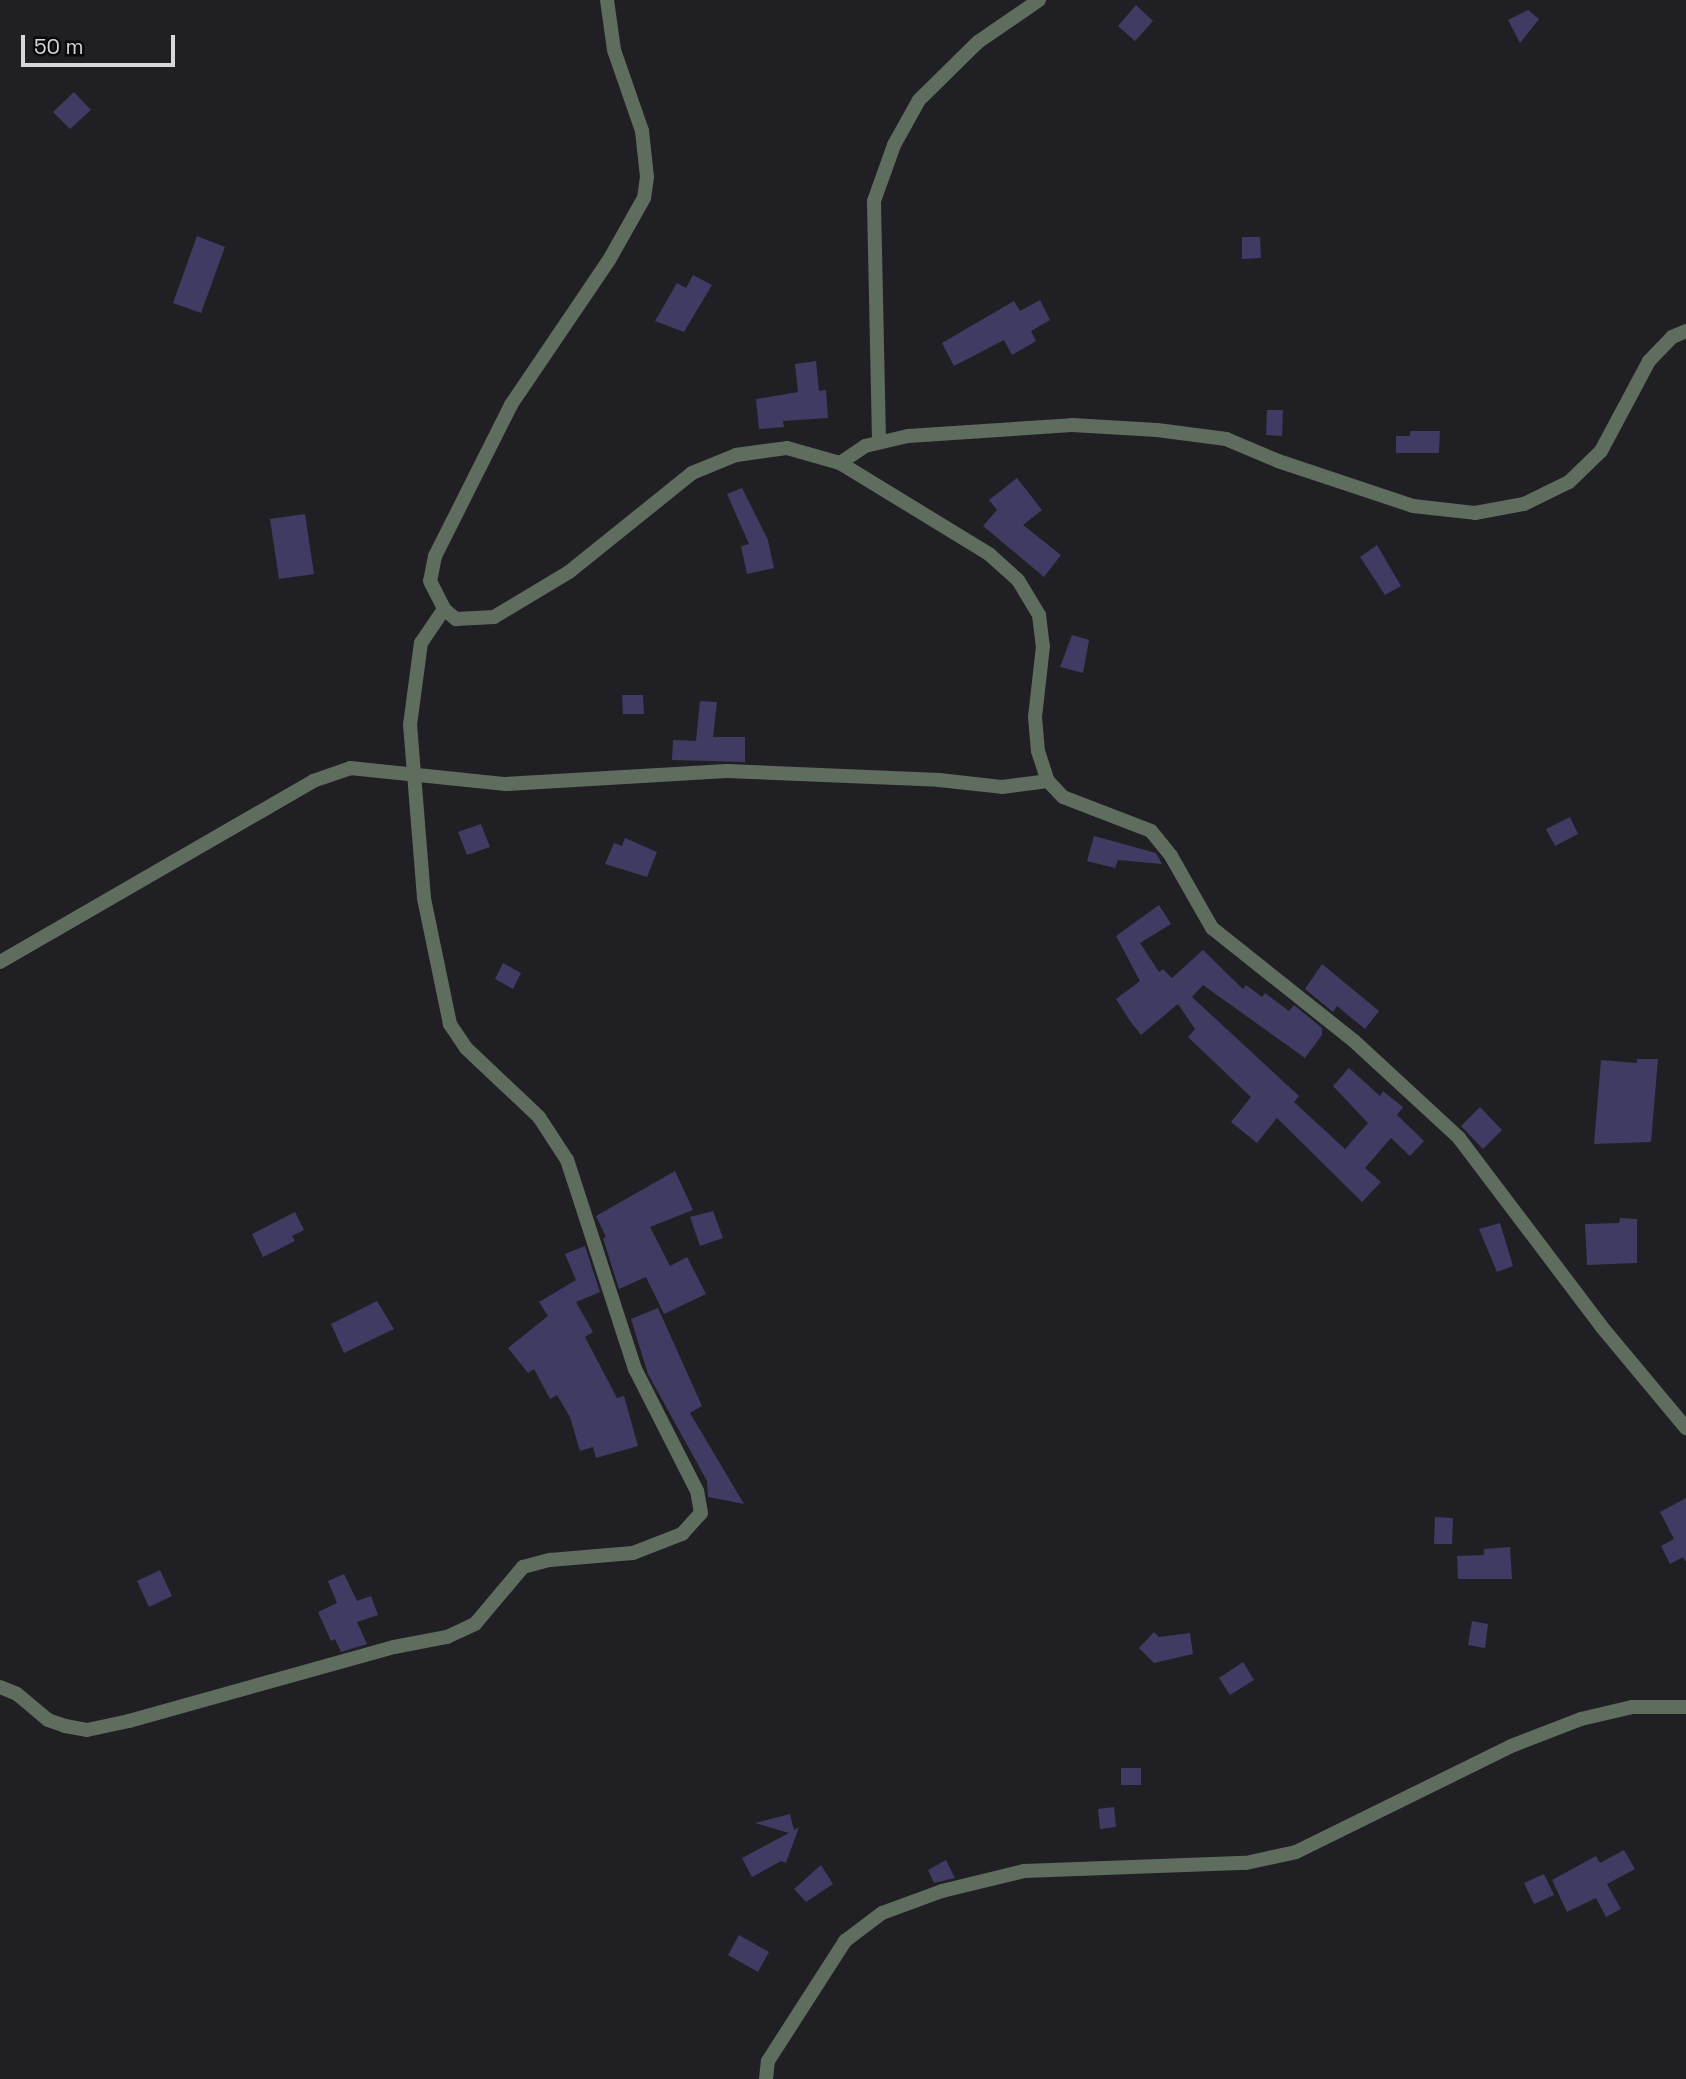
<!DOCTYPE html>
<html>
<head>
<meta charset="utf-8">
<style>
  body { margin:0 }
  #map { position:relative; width:1686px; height:2079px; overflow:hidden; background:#201f24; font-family:"Space Grotesk",sans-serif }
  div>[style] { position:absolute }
  .building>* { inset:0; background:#3f3b62 }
  .minor>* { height:14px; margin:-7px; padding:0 7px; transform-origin:7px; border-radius:7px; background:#5e6d5e }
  span { translate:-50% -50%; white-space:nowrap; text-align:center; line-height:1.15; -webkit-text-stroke:5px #0a090c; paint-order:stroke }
  .scale { position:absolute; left:21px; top:35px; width:154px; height:32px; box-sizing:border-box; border:4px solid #d8d8db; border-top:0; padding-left:9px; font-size:21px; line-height:24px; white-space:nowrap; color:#d8d8db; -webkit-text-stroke:5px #0a090c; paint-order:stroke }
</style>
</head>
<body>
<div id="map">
  <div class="building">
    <i style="clip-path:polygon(1136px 5px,1153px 21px,1135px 41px,1118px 26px)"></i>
    <i style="clip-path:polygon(1528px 10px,1539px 19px,1520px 43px,1508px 20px)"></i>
    <i style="clip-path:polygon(74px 92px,91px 110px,70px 129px,53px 112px)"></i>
    <i style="clip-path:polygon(197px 236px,225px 247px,201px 313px,173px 303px)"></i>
    <i style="clip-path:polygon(1242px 237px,1260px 237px,1261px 258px,1242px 259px)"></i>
    <i style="clip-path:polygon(693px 275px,712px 285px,684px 332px,655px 321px,677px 283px,686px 288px)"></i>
    <i style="clip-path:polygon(1040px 300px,1050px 320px,1031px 331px,1036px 341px,1012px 355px,1004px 340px,954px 366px,942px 343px,1014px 301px,1020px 311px)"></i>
    <i style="clip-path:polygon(816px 361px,819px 391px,826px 390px,828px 418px,783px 421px,784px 427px,759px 429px,756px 399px,798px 392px,795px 364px)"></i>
    <i style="clip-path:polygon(1267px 410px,1283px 410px,1282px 436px,1266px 435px)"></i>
    <i style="clip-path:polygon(1410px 431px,1440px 431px,1439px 453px,1396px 453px,1396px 436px,1410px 436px)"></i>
    <i style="clip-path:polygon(1017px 478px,1042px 510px,1023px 525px,1061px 555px,1044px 577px,983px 526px,997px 510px,989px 500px)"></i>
    <i style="clip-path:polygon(742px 488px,768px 540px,774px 568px,747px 574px,741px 546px,749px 544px,727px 494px)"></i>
    <i style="clip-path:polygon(305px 514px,314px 574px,279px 579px,270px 519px)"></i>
    <i style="clip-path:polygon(1377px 545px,1401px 586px,1385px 595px,1360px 557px)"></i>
    <i style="clip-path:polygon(1072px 635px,1089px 640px,1083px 673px,1060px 667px)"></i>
    <i style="clip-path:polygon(622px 695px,643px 695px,644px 714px,623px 714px)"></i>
    <i style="clip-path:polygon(700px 701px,717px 702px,713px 737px,745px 737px,745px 762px,672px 760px,673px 740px,696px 741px)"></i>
    <i style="clip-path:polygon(1570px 817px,1578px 834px,1555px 846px,1546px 829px)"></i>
    <i style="clip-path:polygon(481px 824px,490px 847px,467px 855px,458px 832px)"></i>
    <i style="clip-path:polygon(1094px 836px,1156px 853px,1162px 864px,1118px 860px,1115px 868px,1087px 861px)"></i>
    <i style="clip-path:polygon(625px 838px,657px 852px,647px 877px,605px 864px,614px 843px,622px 846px)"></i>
    <i style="clip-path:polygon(1159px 905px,1171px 924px,1140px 943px,1159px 972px,1163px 969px,1172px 978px,1203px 950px,1243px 989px,1246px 985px,1262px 997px,1265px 993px,1289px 1011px,1294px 1005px,1322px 1028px,1322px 1035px,1305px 1058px,1203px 985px,1192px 997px,1299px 1096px,1294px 1102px,1345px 1149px,1368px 1123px,1333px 1086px,1349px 1068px,1380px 1096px,1383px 1091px,1403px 1107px,1397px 1115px,1424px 1141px,1410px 1156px,1391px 1138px,1365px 1168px,1381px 1182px,1362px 1202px,1277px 1118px,1257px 1143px,1231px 1122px,1251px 1097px,1188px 1037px,1195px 1029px,1178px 1004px,1141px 1035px,1130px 1021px,1116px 999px,1140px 981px,1116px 936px)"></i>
    <i style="clip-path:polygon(503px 963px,521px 973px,513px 989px,495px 979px)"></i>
    <i style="clip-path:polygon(1322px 964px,1379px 1011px,1365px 1029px,1337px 1006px,1333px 1012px,1305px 989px)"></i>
    <i style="clip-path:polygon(1637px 1059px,1658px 1059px,1651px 1142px,1594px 1144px,1601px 1060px,1637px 1063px)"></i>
    <i style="clip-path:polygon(1480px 1107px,1502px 1130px,1483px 1149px,1461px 1126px)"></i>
    <i style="clip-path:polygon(675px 1171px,693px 1210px,650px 1227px,670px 1266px,687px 1257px,706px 1294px,664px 1314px,646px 1277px,619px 1289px,603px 1238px,606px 1237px,596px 1216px)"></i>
    <i style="clip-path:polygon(713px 1211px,723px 1238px,700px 1246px,690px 1217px)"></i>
    <i style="clip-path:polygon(295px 1212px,304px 1230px,292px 1236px,295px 1241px,263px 1257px,252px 1234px)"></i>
    <i style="clip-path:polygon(1620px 1218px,1637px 1219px,1637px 1263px,1587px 1265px,1585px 1224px,1619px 1223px)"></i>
    <i style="clip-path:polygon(1500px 1223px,1513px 1266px,1497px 1272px,1479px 1229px)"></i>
    <i style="clip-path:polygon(585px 1246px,600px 1292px,576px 1302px,593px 1332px,585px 1337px,617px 1398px,624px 1396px,638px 1446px,596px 1458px,593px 1447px,580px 1451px,570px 1417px,557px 1395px,550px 1399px,534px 1369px,528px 1373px,508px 1348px,548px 1316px,539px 1302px,576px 1280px,565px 1254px)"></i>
    <i style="clip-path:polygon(377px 1301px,394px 1329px,344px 1353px,331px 1324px)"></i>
    <i style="clip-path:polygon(658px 1308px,702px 1406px,690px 1413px,744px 1504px,708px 1497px,707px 1481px,648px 1374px,631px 1319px)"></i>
    <i style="clip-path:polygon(1686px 1498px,1686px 1562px,1683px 1557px,1670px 1564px,1661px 1546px,1674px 1539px,1660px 1512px)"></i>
    <i style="clip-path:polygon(1435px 1517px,1453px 1518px,1452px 1544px,1434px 1544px)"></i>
    <i style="clip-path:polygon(1510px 1547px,1512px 1579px,1458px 1579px,1457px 1556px,1484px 1555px,1484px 1549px)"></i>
    <i style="clip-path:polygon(160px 1570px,172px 1596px,149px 1607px,137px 1581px)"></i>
    <i style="clip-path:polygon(344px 1574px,357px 1601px,371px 1596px,378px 1615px,357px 1622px,367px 1644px,341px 1652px,335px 1639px,331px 1641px,318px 1612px,337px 1603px,328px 1581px)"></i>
    <i style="clip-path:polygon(1472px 1621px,1488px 1624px,1485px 1648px,1468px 1645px)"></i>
    <i style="clip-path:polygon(1154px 1632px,1159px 1637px,1190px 1633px,1193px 1654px,1154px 1663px,1139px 1648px)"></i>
    <i style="clip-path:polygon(1243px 1662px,1254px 1680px,1230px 1695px,1219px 1678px)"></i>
    <i style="clip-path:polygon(1121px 1768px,1141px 1768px,1141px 1785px,1121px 1785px)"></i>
    <i style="clip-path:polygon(1114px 1807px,1116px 1827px,1100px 1829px,1098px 1809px)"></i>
    <i style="clip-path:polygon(790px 1814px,794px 1830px,799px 1827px,786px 1863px,781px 1861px,752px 1877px,742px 1858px,789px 1833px,755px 1823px)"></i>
    <i style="clip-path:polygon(1624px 1850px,1635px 1869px,1607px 1884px,1621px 1909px,1606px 1917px,1596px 1898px,1567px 1912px,1552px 1880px,1596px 1856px,1600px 1863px)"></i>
    <i style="clip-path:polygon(946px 1860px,955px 1878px,934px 1883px,928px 1870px)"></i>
    <i style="clip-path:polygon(821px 1865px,833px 1884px,806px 1902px,794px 1889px)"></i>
    <i style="clip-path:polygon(1544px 1874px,1554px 1895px,1534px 1904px,1524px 1883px)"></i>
    <i style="clip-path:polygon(739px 1935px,769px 1952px,758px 1972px,728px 1955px)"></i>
  </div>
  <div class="minor">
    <i style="left:607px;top:0;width:50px;rotate:82deg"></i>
    <i style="left:614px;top:50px;width:86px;rotate:70.9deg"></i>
    <i style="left:642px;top:131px;width:46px;rotate:83.8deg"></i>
    <i style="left:647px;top:177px;width:21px;rotate:98deg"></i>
    <i style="left:644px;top:198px;width:71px;rotate:119.4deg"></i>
    <i style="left:609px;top:260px;width:175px;rotate:124.1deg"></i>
    <i style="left:511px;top:405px;width:169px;rotate:116.7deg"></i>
    <i style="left:435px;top:556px;width:25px;rotate:101deg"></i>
    <i style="left:430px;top:581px;width:31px;rotate:63deg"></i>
    <i style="left:444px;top:609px;width:16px;rotate:40deg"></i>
    <i style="left:456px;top:619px;width:38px;rotate:-3deg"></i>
    <i style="left:494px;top:617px;width:87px;rotate:-31deg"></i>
    <i style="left:569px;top:572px;width:158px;rotate:-38.8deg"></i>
    <i style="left:692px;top:473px;width:48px;rotate:-22.2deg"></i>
    <i style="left:736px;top:455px;width:51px;rotate:-7.8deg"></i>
    <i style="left:787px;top:448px;width:55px;rotate:15.8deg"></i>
    <i style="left:840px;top:463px;width:175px;rotate:31.4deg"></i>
    <i style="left:989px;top:554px;width:39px;rotate:42deg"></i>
    <i style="left:1018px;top:580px;width:41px;rotate:59deg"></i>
    <i style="left:1039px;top:615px;width:31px;rotate:83deg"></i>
    <i style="left:1043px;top:646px;width:71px;rotate:96.4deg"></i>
    <i style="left:1035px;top:717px;width:34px;rotate:85deg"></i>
    <i style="left:1038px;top:751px;width:32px;rotate:72deg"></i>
    <i style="left:1048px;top:781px;width:22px;rotate:47deg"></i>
    <i style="left:1063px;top:797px;width:94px;rotate:21.1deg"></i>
    <i style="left:1151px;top:831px;width:32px;rotate:51deg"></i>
    <i style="left:1171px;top:856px;width:83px;rotate:60.3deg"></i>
    <i style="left:1212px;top:928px;width:181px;rotate:38.5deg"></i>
    <i style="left:1354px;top:1041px;width:143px;rotate:42.7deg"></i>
    <i style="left:1459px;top:1138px;width:236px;rotate:52.9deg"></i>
    <i style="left:1601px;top:1326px;width:133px;rotate:50.2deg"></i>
    <i style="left:879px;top:441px;width:240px;rotate:-91.2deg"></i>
    <i style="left:874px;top:201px;width:59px;rotate:-70.3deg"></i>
    <i style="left:894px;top:145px;width:51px;rotate:-60.9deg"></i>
    <i style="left:919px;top:100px;width:83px;rotate:-44.5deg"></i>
    <i style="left:978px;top:42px;width:74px;rotate:-34.5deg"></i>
    <i style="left:840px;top:463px;width:30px;rotate:-34deg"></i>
    <i style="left:865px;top:446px;width:44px;rotate:-13.1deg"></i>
    <i style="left:908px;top:436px;width:164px;rotate:-3.8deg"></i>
    <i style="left:1072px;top:425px;width:85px;rotate:3.4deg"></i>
    <i style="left:1157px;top:430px;width:70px;rotate:7.4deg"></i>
    <i style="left:1226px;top:439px;width:56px;rotate:22.9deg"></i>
    <i style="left:1278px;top:461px;width:142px;rotate:18.4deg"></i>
    <i style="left:1413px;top:506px;width:62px;rotate:6.4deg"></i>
    <i style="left:1475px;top:513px;width:50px;rotate:-10.4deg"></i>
    <i style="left:1524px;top:504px;width:50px;rotate:-26.1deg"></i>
    <i style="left:1569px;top:482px;width:45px;rotate:-44.1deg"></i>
    <i style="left:1601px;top:451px;width:102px;rotate:-61.9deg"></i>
    <i style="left:1649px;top:361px;width:33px;rotate:-46deg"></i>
    <i style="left:1672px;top:337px;width:15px;rotate:-23deg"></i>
    <i style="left:0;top:962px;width:362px;rotate:-30deg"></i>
    <i style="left:313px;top:781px;width:39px;rotate:-19deg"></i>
    <i style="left:350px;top:768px;width:157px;rotate:5.9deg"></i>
    <i style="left:506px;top:784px;width:221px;rotate:-3.4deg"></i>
    <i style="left:727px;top:771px;width:212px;rotate:2.4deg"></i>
    <i style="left:939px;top:780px;width:63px;rotate:6.3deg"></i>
    <i style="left:1002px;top:787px;width:46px;rotate:-7.4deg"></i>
    <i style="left:0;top:1687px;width:18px;rotate:22deg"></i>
    <i style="left:17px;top:1694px;width:40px;rotate:40deg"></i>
    <i style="left:48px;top:1720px;width:18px;rotate:19deg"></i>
    <i style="left:65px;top:1726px;width:22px;rotate:10deg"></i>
    <i style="left:87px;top:1730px;width:43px;rotate:-12.1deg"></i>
    <i style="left:129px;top:1721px;width:275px;rotate:-15.6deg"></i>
    <i style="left:394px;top:1647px;width:54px;rotate:-10.7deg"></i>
    <i style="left:447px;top:1637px;width:31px;rotate:-25deg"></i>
    <i style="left:475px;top:1624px;width:75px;rotate:-49.9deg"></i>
    <i style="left:523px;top:1567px;width:28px;rotate:-15deg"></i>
    <i style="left:550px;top:1560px;width:83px;rotate:-4.8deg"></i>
    <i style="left:633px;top:1553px;width:53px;rotate:-21.2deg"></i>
    <i style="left:682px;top:1534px;width:28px;rotate:-48deg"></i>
    <i style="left:701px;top:1513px;width:22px;rotate:-100deg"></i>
    <i style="left:697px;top:1491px;width:137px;rotate:-116.9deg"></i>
    <i style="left:635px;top:1369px;width:220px;rotate:-108deg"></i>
    <i style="left:567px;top:1160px;width:51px;rotate:-123.1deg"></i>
    <i style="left:539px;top:1117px;width:100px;rotate:-136.6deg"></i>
    <i style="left:466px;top:1048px;width:29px;rotate:-124deg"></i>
    <i style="left:450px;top:1024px;width:129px;rotate:-101.7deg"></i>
    <i style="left:424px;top:898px;width:174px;rotate:-94.6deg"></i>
    <i style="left:410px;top:725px;width:83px;rotate:-82.4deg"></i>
    <i style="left:421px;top:643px;width:41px;rotate:-55.9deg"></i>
    <i style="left:766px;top:2079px;width:18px;rotate:-84deg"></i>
    <i style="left:768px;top:2061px;width:143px;rotate:-57.3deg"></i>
    <i style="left:845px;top:1941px;width:46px;rotate:-37.1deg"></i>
    <i style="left:882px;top:1913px;width:64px;rotate:-20.1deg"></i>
    <i style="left:942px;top:1891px;width:84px;rotate:-13.7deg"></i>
    <i style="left:1024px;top:1871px;width:222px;rotate:-2.1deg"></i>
    <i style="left:1246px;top:1863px;width:51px;rotate:-12.4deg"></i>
    <i style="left:1296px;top:1852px;width:240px;rotate:-26.2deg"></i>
    <i style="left:1511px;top:1746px;width:75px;rotate:-21.1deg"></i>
    <i style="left:1581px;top:1719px;width:52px;rotate:-13.2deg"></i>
    <i style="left:1632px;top:1707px;width:54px"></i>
  </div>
  <div class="scale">50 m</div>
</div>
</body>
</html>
